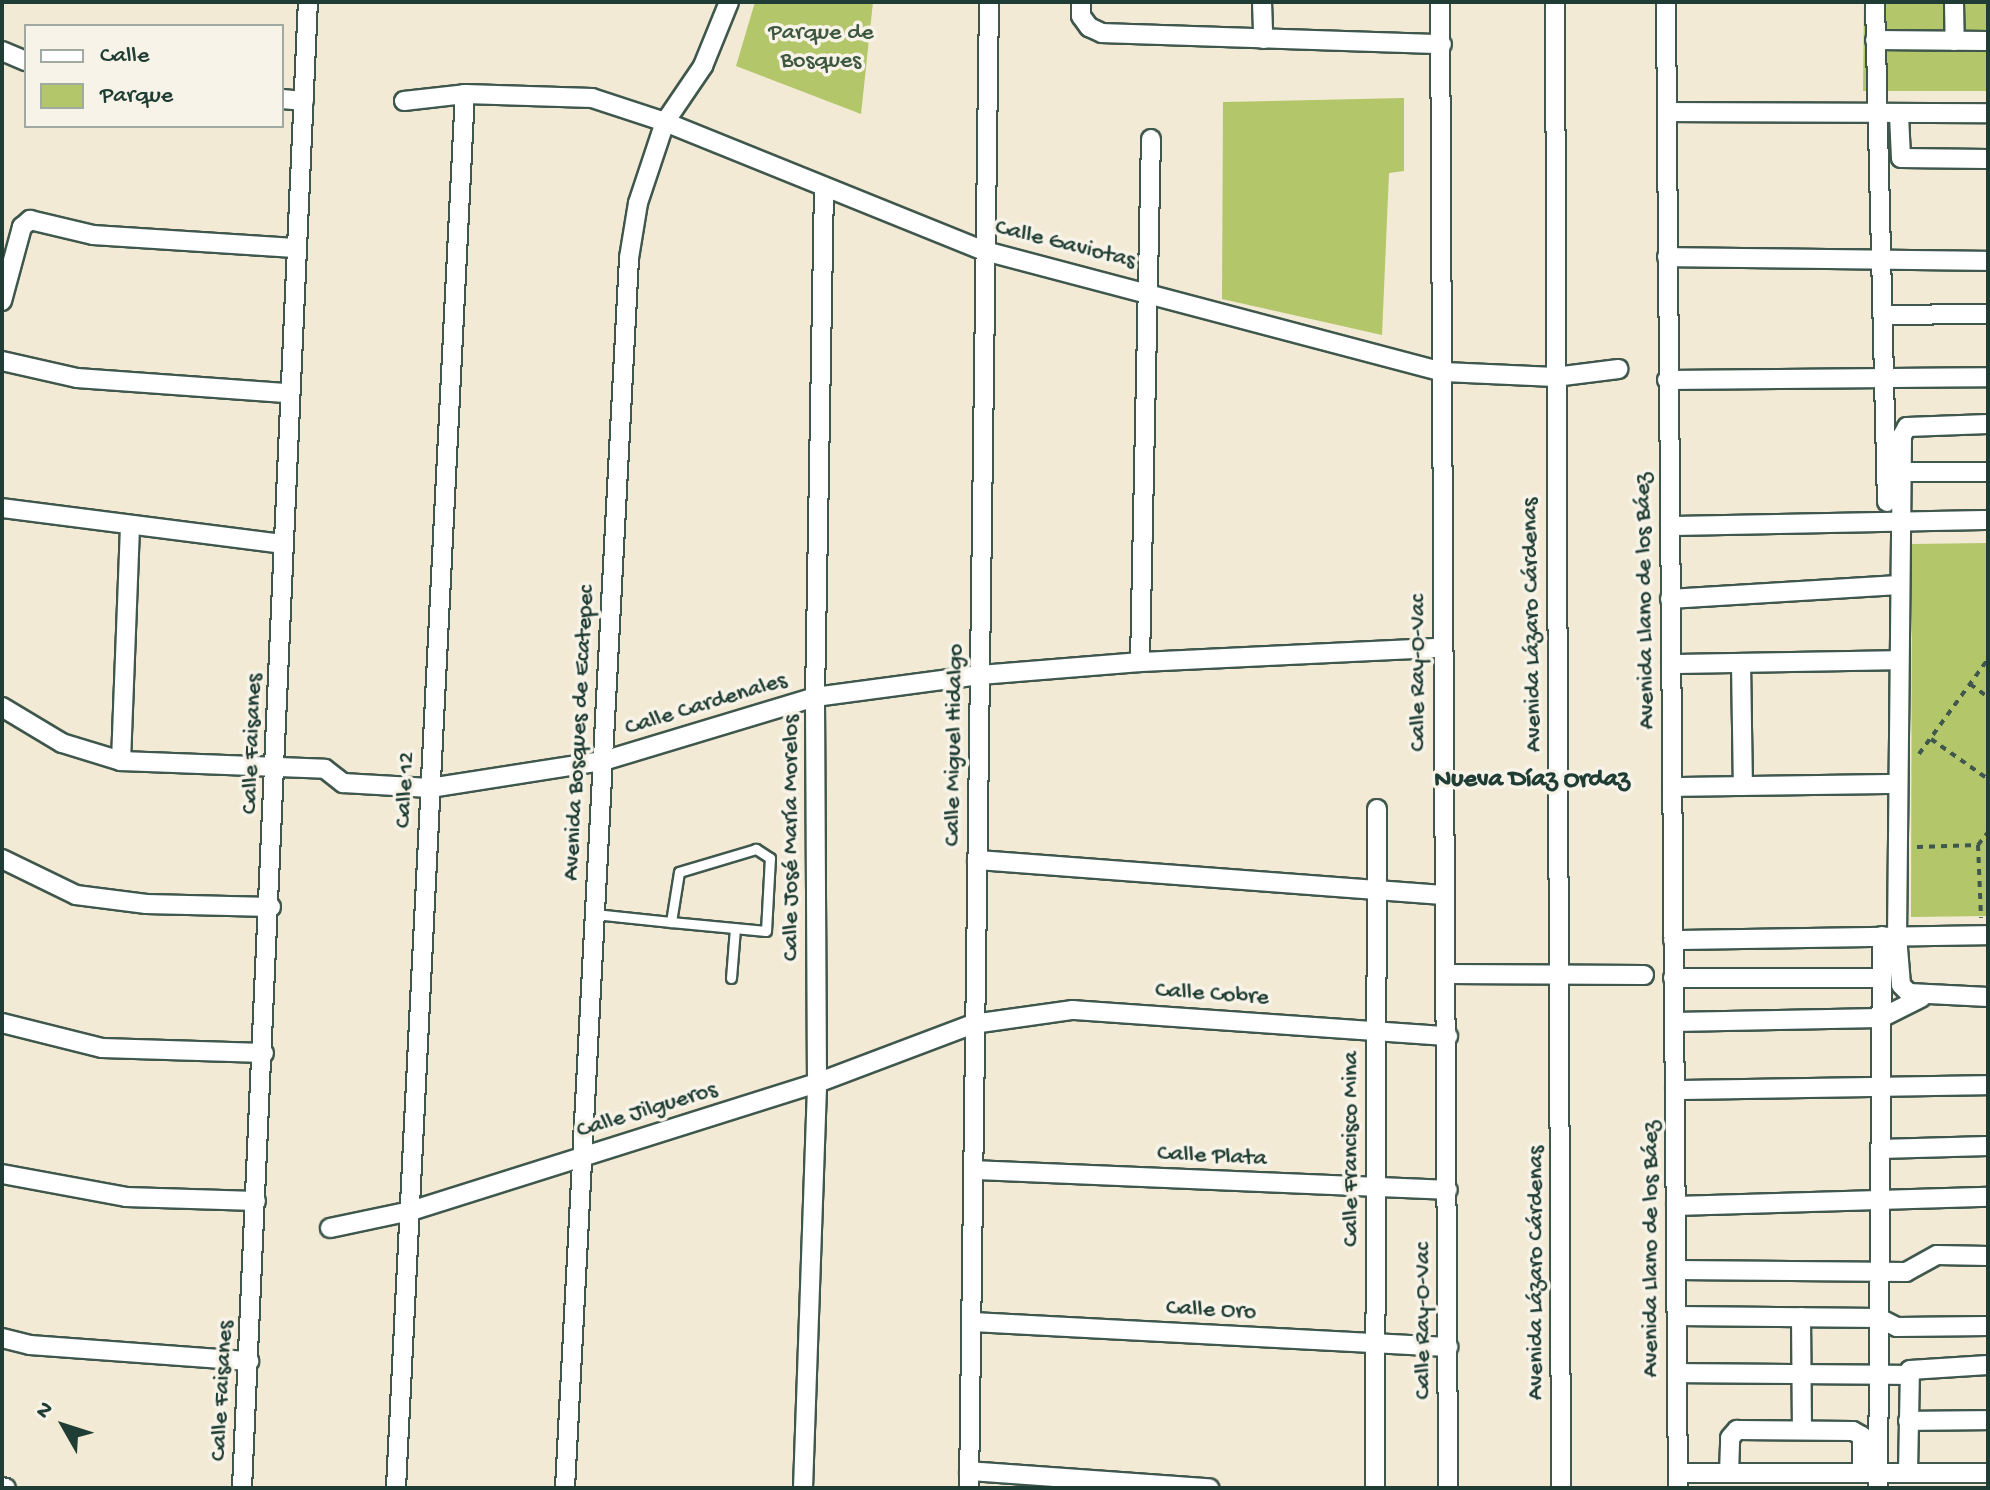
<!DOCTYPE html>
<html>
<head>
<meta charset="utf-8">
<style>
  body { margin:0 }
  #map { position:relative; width:1990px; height:1490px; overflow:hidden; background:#f2ead4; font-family:"Gochi Hand",sans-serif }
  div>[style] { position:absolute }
  .green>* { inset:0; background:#b3c66a }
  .path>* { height:4px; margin-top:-2px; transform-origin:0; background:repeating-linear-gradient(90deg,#3f574c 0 6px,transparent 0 12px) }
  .roads { filter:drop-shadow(2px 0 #3f574c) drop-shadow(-2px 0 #3f574c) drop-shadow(0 2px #3f574c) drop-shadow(0 -2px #3f574c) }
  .lane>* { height:9px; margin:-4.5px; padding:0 4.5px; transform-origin:4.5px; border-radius:4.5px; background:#fff }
  .street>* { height:18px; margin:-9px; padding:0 9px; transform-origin:9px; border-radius:9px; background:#fff }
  span { translate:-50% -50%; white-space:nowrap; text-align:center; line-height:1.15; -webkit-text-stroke:7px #f7f3e8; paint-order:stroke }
  .park-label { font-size:24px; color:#3d583f }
  .street-label { font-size:24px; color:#1f3d34 }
  .neighbourhood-label { font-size:26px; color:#1f3d34; font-weight:700 }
  .frame { position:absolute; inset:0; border:4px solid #1f3d34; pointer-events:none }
  .legend { position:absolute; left:24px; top:24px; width:260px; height:104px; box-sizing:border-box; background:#f7f3e8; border:2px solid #a1aaa0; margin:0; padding:10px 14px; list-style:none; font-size:24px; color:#1f3d34 }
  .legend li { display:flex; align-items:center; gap:16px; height:40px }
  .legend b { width:40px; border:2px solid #a1aaa0 }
  .north { position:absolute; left:24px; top:1386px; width:80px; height:80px; -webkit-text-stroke:6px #f7f3e8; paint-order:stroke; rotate:309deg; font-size:22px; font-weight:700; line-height:32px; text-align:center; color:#1f3d34 }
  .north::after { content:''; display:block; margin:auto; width:28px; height:36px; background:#1f3d34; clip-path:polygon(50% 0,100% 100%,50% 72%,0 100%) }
</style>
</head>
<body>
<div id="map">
  <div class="green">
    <i style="clip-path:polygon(755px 2px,873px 2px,861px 114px,736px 66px)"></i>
    <i style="clip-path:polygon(1864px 2px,1988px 2px,1988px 91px,1863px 91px)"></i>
    <i style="clip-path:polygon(1404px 98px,1404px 171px,1389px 173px,1382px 335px,1222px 299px,1223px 102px)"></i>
    <i style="clip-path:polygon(1988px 543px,1988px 916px,1911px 917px,1912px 544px)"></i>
  </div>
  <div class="path">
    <i style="left:1970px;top:684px;width:22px;rotate:36deg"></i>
    <i style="left:1931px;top:739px;width:70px;rotate:35.1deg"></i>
    <i style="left:1919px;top:754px;width:117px;rotate:-54deg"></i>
    <i style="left:1978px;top:845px;width:73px;rotate:87.6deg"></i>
    <i style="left:1917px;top:847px;width:61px;rotate:-1.9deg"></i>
    <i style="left:1978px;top:845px;width:16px;rotate:-52deg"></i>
  </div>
  <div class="roads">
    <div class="lane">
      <i style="left:595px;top:914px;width:28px;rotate:6deg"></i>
      <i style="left:623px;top:917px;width:48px;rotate:5.9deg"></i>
      <i style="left:671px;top:922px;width:95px;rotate:5.4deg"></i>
      <i style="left:766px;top:931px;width:73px;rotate:-86.9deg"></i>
      <i style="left:770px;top:858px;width:17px;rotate:-147deg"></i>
      <i style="left:756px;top:849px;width:80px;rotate:163.4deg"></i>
      <i style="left:679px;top:872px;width:51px;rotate:99.1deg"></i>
      <i style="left:731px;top:978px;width:50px;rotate:-85.4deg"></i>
    </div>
    <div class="street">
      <i style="left:1081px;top:2px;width:14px;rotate:90deg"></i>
      <i style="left:1081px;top:16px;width:14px;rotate:54deg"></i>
      <i style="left:1089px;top:27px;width:14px;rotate:25deg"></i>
      <i style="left:1102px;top:33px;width:340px;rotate:1.9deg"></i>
      <i style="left:1262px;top:2px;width:37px;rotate:88deg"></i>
      <i style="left:1440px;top:2px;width:1486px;rotate:89.69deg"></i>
      <i style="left:1555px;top:2px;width:1486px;rotate:89.77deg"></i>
      <i style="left:1666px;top:2px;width:1486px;rotate:89.54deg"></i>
      <i style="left:1875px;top:2px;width:500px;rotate:88.63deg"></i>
      <i style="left:1954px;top:2px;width:39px;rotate:89deg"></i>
      <i style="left:1875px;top:40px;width:113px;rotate:0.5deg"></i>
      <i style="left:2px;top:51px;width:26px;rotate:23deg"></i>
      <i style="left:282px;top:99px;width:22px;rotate:5deg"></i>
      <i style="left:404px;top:101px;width:61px;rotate:-6.5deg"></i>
      <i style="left:465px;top:94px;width:127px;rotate:1.8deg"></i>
      <i style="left:592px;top:98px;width:77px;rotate:18.2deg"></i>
      <i style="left:665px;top:122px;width:345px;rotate:22deg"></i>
      <i style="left:985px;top:251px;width:475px;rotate:14.8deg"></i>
      <i style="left:1444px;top:372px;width:111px;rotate:2.6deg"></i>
      <i style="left:1555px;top:377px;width:64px;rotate:-7.2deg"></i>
      <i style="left:1667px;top:112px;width:321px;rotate:0.2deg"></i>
      <i style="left:1899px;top:115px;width:43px;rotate:87.3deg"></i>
      <i style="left:1901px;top:158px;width:87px;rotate:0.7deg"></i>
      <i style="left:1667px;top:257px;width:321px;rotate:0.7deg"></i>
      <i style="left:2px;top:301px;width:77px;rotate:-74.9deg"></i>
      <i style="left:22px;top:227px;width:11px;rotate:-41deg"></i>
      <i style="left:30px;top:220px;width:65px;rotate:13.4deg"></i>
      <i style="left:93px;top:235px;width:202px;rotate:3.7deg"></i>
      <i style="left:1885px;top:315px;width:103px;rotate:-0.6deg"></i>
      <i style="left:2px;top:361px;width:77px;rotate:12.8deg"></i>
      <i style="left:77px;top:378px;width:212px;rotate:4.1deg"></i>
      <i style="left:1667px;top:380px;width:321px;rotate:-0.5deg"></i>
      <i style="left:1988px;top:424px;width:81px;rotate:177.9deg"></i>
      <i style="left:1907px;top:427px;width:10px;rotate:119deg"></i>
      <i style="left:1902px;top:436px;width:500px;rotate:90.57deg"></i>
      <i style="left:1897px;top:936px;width:49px;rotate:85.3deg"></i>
      <i style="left:1901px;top:985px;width:11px;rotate:45deg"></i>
      <i style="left:1909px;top:993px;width:79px;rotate:2.9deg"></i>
      <i style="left:1900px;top:472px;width:88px"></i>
      <i style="left:2px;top:508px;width:283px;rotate:7.3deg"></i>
      <i style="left:1670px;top:526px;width:318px;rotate:-1.1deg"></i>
      <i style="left:1670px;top:599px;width:228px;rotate:-3.5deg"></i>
      <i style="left:1140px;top:662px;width:523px;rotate:-88.8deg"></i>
      <i style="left:1741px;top:663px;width:123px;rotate:89.1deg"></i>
      <i style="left:1671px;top:664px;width:227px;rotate:-1deg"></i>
      <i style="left:2px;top:707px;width:70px;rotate:31deg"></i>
      <i style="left:62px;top:743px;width:62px;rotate:17deg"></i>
      <i style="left:121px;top:761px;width:204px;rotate:2.2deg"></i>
      <i style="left:325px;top:769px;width:23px;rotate:38deg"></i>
      <i style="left:343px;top:783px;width:87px;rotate:3.3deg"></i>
      <i style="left:430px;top:788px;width:175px;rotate:-8.9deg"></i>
      <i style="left:603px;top:761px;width:221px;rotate:-16.8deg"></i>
      <i style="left:815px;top:697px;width:166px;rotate:-7.6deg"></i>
      <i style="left:980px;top:675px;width:161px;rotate:-4.6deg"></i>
      <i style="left:1140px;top:662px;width:302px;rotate:-2.7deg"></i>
      <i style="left:121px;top:761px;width:235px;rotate:-87.8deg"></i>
      <i style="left:1672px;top:787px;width:225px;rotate:-0.8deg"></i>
      <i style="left:2px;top:859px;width:82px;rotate:25.9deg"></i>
      <i style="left:76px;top:895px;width:71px;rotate:7.3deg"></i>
      <i style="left:146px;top:904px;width:125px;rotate:1.4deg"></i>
      <i style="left:977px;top:860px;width:468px;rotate:4.3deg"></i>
      <i style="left:1673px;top:940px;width:315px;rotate:-0.9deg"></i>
      <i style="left:1448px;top:974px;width:196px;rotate:0.3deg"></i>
      <i style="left:1673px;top:978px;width:208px"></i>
      <i style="left:1674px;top:1022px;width:207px;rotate:-1.1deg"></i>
      <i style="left:1881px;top:1018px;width:45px;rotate:-26.6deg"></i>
      <i style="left:2px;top:1023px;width:103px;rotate:14deg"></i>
      <i style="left:102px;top:1048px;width:162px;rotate:1.8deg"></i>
      <i style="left:1675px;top:1090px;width:313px;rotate:-0.9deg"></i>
      <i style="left:1880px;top:1149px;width:108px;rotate:-1.6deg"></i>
      <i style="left:974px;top:1170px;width:474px;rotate:2.4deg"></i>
      <i style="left:2px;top:1174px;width:126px;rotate:10.5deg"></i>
      <i style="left:126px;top:1197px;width:130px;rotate:1.8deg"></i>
      <i style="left:1676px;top:1206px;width:312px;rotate:-1.7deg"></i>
      <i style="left:330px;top:1228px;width:83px;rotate:-11.9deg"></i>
      <i style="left:411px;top:1211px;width:426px;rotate:-17.5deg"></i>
      <i style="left:817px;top:1083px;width:167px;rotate:-20.7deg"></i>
      <i style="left:973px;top:1024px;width:101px;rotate:-8deg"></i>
      <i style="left:1073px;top:1010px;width:376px;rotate:4deg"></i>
      <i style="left:1676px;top:1270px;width:230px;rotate:0.5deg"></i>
      <i style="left:1906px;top:1272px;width:35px;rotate:-29deg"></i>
      <i style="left:1937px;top:1255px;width:51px;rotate:1.1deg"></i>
      <i style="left:1677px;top:1316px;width:202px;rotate:0.6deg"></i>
      <i style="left:1879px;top:1318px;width:20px;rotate:27deg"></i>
      <i style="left:1897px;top:1327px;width:91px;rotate:-0.6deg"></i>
      <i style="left:1801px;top:1317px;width:113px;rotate:89.5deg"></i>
      <i style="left:972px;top:1322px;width:477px;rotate:3deg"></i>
      <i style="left:2px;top:1338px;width:29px;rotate:14deg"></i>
      <i style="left:30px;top:1345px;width:220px;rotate:4.2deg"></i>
      <i style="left:1677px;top:1373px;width:231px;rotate:0.5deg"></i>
      <i style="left:1908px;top:1421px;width:80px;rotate:-0.7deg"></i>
      <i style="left:969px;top:1471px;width:241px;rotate:4.1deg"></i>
      <i style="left:1678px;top:1473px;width:310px"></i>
      <i style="left:1729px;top:1473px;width:35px;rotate:-88deg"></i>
      <i style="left:1730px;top:1438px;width:11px;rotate:-49deg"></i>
      <i style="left:1737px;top:1430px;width:116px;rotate:0.5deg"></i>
      <i style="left:1853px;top:1431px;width:10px;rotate:29deg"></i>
      <i style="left:1862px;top:1436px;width:37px;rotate:90deg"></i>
      <i style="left:1908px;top:1473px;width:103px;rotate:-88.9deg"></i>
      <i style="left:1910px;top:1370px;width:78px;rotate:-3.7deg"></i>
      <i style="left:2px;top:1487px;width:4px;rotate:14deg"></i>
      <i style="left:242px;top:1488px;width:1487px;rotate:-87.46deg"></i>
      <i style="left:396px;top:1488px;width:1396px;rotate:-87.17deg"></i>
      <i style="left:565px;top:1488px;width:1232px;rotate:-87.02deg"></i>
      <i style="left:629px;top:258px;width:56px;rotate:-80.7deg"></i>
      <i style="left:638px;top:203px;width:85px;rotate:-71.6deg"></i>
      <i style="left:665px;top:122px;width:68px;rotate:-55.8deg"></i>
      <i style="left:703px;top:66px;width:69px;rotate:-67.9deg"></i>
      <i style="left:803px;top:1488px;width:405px;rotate:-88deg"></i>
      <i style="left:817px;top:1083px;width:386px;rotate:-90.3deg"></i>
      <i style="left:815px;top:697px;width:509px;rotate:-88.99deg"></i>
      <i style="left:969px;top:1488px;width:1486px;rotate:-89.23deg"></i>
      <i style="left:1375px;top:1488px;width:679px;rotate:-89.83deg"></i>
      <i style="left:1878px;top:1488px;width:552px;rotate:-89.58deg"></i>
    </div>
  </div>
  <div class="park-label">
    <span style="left:821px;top:48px">Parque de<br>Bosques</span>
  </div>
  <div class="street-label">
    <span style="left:1065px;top:245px;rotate:14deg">Calle Gaviotas</span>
    <span style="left:1646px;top:601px;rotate:-91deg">Avenida Llano de los Báez</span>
    <span style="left:1533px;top:625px;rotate:-91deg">Avenida Lázaro Cárdenas</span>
    <span style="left:1419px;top:673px;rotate:-90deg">Calle Ray-O-Vac</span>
    <span style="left:706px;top:705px;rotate:-17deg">Calle Cardenales</span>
    <span style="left:580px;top:733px;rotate:-87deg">Avenida Bosques de Ecatepec</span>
    <span style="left:253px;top:744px;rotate:-88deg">Calle Faisanes</span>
    <span style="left:955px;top:745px;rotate:-89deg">Calle Miguel Hidalgo</span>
    <span style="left:406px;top:790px;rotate:-87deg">Calle 12</span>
    <span style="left:792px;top:838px;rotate:-90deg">Calle José María Morelos</span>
    <span style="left:1212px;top:995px;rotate:4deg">Calle Cobre</span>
    <span style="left:647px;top:1111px;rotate:-17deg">Calle Jilgueros</span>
    <span style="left:1352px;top:1149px;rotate:-90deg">Calle Francisco Mina</span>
    <span style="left:1212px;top:1157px;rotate:3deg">Calle Plata</span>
    <span style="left:1652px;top:1249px;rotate:-90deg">Avenida Llano de los Báez</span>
    <span style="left:1537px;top:1273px;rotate:-90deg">Avenida Lázaro Cárdenas</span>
    <span style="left:1211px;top:1311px;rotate:3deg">Calle Oro</span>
    <span style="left:1424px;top:1321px;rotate:-90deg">Calle Ray-O-Vac</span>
    <span style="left:223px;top:1391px;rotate:-87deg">Calle Faisanes</span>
  </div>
  <div class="neighbourhood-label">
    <span style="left:1532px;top:781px">Nueva Díaz Ordaz</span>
  </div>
  <div class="frame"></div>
  <ul class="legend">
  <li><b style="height:10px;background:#fff"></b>Calle</li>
  <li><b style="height:22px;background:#b3c66a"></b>Parque</li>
  </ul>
  <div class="north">N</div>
</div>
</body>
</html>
